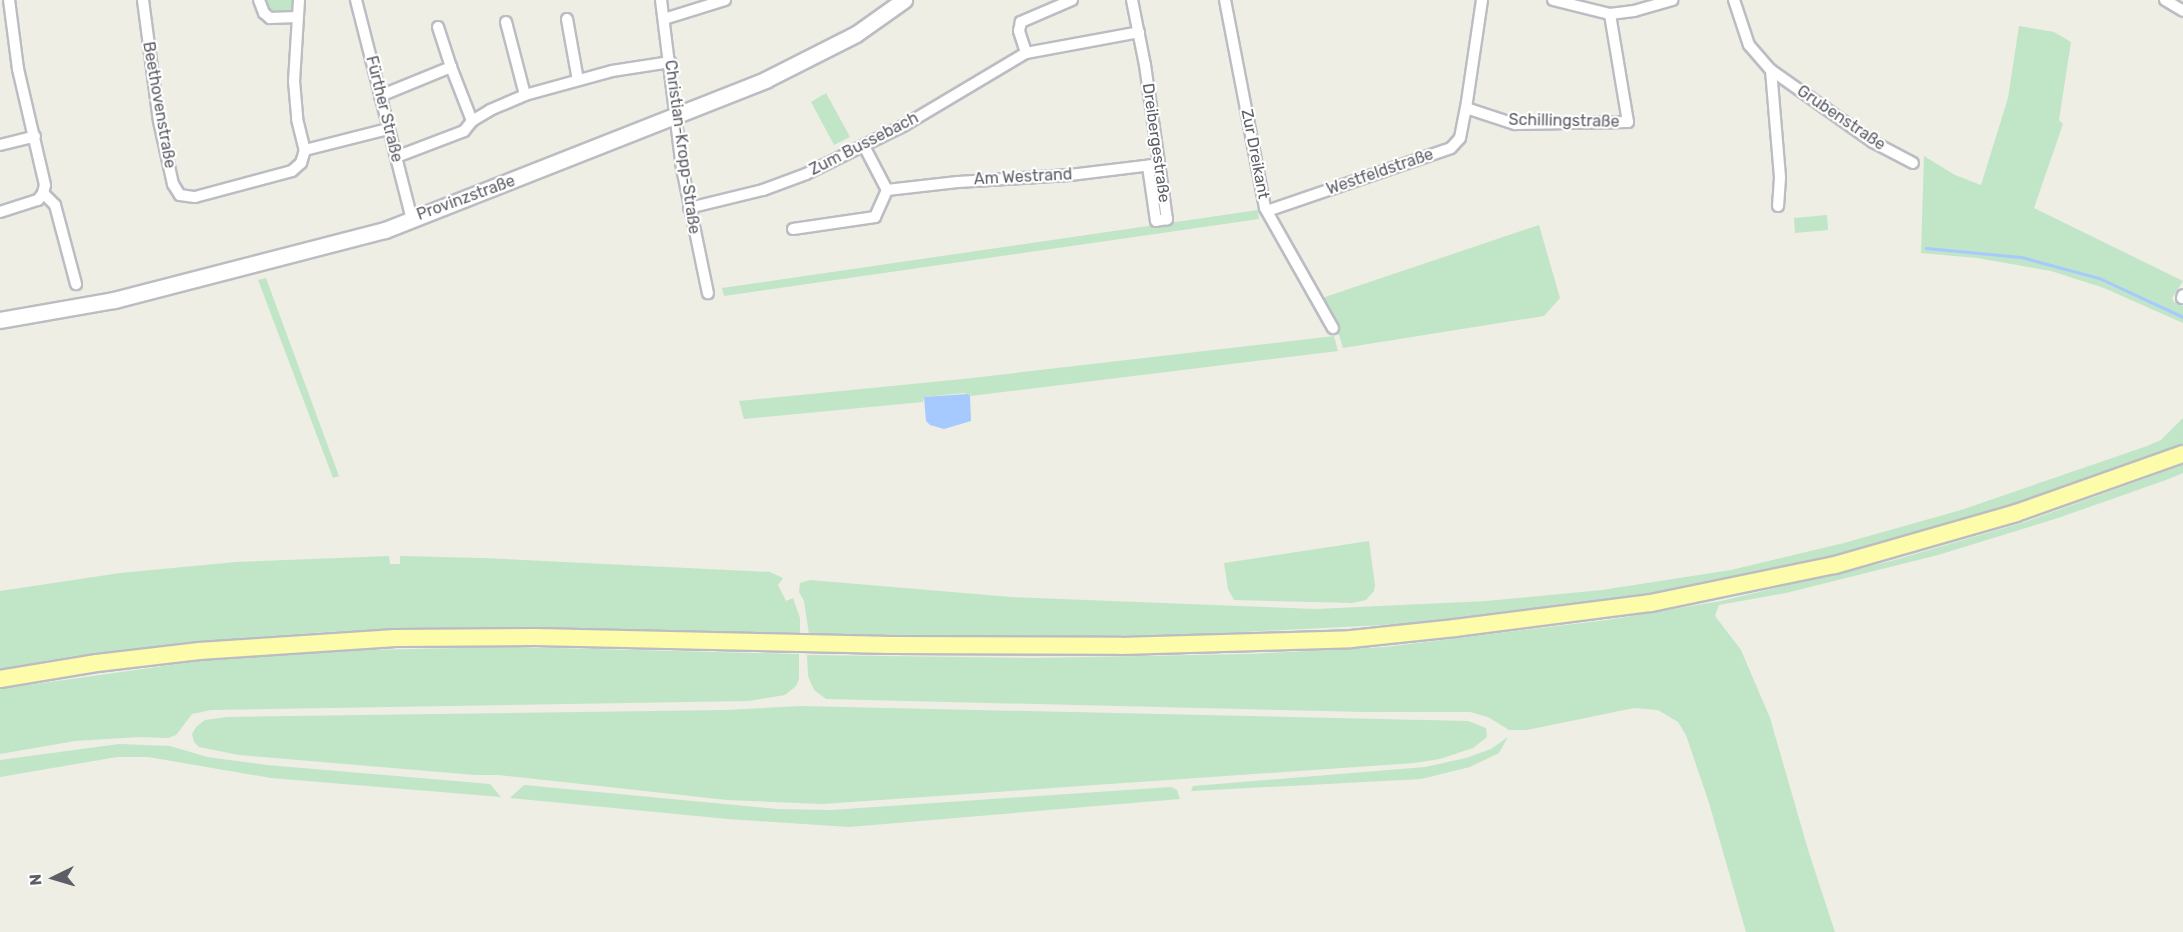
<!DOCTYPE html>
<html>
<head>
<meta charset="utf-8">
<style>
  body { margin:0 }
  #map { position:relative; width:2183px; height:932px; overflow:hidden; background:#eeeee4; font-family:Rubik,sans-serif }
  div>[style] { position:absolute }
  .green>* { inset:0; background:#c1e5c7 }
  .water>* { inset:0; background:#a6cafd }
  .stream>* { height:3px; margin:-1.5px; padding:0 1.5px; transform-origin:1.5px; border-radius:1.5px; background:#a6cafd }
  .roads { filter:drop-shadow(2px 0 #bcbdc3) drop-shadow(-2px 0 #bcbdc3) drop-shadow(0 2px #bcbdc3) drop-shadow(0 -2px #bcbdc3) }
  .street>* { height:10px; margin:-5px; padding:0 5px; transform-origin:5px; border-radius:5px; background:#fff }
  .secondary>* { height:15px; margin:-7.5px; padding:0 7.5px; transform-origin:7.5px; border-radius:7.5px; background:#fff }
  .primary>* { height:16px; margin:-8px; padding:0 8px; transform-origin:8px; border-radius:8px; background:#fdfcab }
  span { translate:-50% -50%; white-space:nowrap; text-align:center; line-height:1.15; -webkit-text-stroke:4.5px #fff; paint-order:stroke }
  .street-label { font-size:16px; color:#5c5f65 }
  .north { position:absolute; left:24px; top:848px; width:60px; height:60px; -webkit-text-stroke:4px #fff; paint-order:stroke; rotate:265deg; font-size:16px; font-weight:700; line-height:24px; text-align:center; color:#5c5f65 }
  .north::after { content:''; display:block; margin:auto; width:21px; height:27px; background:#5c5f65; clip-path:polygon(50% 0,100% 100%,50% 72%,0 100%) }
</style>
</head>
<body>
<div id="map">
  <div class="green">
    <i style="clip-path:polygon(263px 0,294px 0,292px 13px,269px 13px)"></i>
    <i style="clip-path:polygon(2019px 26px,2054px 32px,2071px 42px,2059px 120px,2063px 124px,2034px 208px,2183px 281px,2172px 298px,2174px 302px,2183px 306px,2183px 323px,2104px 288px,2051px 271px,1977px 258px,1921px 253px,1924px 156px,1955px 175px,1981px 185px,2008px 98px)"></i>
    <i style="clip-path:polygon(826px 93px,850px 137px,834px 145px,811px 102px)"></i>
    <i style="clip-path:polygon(1258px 210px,1259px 219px,724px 296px,722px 288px)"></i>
    <i style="clip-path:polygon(1827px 215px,1828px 230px,1795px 233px,1794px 218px)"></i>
    <i style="clip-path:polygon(1539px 225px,1560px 298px,1544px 316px,1343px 348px,1339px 335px,1319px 299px)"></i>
    <i style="clip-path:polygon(266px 278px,339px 476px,333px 478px,258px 280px)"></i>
    <i style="clip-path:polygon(1334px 336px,1338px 351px,970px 396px,964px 393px,924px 397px,923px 402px,744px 419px,739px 401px,963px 379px)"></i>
    <i style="clip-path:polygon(2183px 418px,2183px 443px,2133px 464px,2027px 500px,1813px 561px,1635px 596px,1563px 606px,1402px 624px,1203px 634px,1056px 637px,809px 634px,804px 601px,799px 592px,800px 583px,810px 580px,1011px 597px,1316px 609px,1486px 601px,1602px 590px,1731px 570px,1844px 543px,1961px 510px,2147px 446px,2161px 440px)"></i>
    <i style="clip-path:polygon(2183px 465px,2183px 473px,2166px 480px,2058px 518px,1938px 555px,1786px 593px,1719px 605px,1715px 616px,1741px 650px,1770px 718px,1809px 853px,1835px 932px,1746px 932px,1709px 803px,1686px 735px,1678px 722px,1658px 710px,1634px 708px,1527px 730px,1509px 730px,1488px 717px,1470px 712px,1363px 712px,826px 699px,814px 690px,808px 676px,807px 655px,1032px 658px,1249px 654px,1385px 647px,1607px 620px,1721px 601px,1891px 561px,2025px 522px)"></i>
    <i style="clip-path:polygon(1369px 541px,1375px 585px,1374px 591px,1366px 600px,1352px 603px,1234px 600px,1228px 589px,1224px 563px)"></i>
    <i style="clip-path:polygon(389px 556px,390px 564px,400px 564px,400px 556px,482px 558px,770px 572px,783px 578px,778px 585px,786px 601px,793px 598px,800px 618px,800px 633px,487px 627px,342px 631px,190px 642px,74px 656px,0 669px,0 591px,120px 573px,236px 562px)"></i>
    <i style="clip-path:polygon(515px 647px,799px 654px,799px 679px,796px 686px,785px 695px,748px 701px,211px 710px,192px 714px,176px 735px,168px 738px,140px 737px,75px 741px,0 754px,0 689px,207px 660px,363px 650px)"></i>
    <i style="clip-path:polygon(800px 706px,1468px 721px,1486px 728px,1487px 737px,1473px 748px,1440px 759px,1414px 763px,822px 804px,727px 800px,498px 775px,475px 775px,239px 755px,199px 747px,194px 742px,192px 734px,196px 727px,205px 720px,227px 717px,726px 710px)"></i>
    <i style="clip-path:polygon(1508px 737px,1499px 753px,1470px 767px,1421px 779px,1191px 791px,1193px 786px,1425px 767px,1466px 758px,1491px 749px)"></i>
    <i style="clip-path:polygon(119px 744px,170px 746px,207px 757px,267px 765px,490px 784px,501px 797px,271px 778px,148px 757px,117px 757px,0 777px,0 760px)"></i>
    <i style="clip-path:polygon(524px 785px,778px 809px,831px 810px,1171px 787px,1177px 790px,1180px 799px,849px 827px,728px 819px,510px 798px)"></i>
  </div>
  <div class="water">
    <i style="clip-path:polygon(967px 394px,970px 396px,971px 421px,944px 429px,930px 425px,926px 421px,924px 397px)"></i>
  </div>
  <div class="stream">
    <i style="left:1926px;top:248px;width:95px;rotate:5.4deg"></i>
    <i style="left:2021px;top:257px;width:81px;rotate:15.1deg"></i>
    <i style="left:2099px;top:278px;width:93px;rotate:24.9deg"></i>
  </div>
  <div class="roads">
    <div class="street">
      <i style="left:143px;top:0;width:122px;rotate:82.5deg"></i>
      <i style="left:159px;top:121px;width:65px;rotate:77.5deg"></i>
      <i style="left:173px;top:184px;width:13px;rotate:58deg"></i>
      <i style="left:180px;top:195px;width:15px;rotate:8deg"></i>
      <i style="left:195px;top:197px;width:100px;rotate:-15deg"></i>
      <i style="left:292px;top:171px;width:12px;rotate:-42deg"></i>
      <i style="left:301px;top:163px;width:14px;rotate:-73deg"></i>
      <i style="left:259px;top:0;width:14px;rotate:69deg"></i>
      <i style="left:264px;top:13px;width:8px;rotate:40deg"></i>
      <i style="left:270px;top:18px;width:27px;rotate:-2deg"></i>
      <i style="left:299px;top:0;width:81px;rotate:93.5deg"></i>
      <i style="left:294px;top:81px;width:38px;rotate:85deg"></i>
      <i style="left:297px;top:119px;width:32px;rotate:76deg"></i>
      <i style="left:356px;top:0;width:226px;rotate:75.7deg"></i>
      <i style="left:661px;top:0;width:169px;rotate:82.9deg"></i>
      <i style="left:682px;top:168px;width:128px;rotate:78.3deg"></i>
      <i style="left:1072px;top:0;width:56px;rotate:156.7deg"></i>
      <i style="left:1021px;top:22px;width:9px;rotate:103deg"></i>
      <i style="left:1019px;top:31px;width:23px;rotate:72deg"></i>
      <i style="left:1026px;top:53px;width:115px;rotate:-10.5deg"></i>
      <i style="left:1132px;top:0;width:66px;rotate:78.7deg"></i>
      <i style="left:1145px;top:65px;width:156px;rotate:81.9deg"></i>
      <i style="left:1167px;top:219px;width:11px;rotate:170deg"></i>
      <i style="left:1156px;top:221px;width:56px;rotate:-98.3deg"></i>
      <i style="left:1225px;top:0;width:212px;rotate:79.1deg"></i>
      <i style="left:1265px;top:208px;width:138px;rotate:60.5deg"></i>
      <i style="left:1482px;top:0;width:109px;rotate:98.4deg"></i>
      <i style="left:1466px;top:108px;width:52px;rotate:18.1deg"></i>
      <i style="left:1515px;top:124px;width:113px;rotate:-1deg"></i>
      <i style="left:1628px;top:122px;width:109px;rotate:-99.5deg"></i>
      <i style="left:1553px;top:0;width:59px;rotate:13.8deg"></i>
      <i style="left:1610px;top:14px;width:24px;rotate:-7deg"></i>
      <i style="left:1634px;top:11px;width:40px;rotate:-16deg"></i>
      <i style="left:1734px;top:0;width:47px;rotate:71.6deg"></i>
      <i style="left:1749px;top:45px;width:33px;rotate:49deg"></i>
      <i style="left:1771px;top:70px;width:108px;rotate:85.2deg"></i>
      <i style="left:1780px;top:178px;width:28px;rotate:94deg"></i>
      <i style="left:2165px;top:0;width:21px;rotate:31deg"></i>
      <i style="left:567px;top:19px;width:62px;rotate:79.8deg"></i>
      <i style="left:664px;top:19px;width:64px;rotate:-17.3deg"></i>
      <i style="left:506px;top:22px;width:75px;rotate:75.4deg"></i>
      <i style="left:438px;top:27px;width:42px;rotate:72deg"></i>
      <i style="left:1771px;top:70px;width:125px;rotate:35.2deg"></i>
      <i style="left:1873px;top:142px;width:45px;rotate:27.7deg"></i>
      <i style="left:380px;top:96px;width:77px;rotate:-22.2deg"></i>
      <i style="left:451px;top:67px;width:58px;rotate:68.7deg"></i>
      <i style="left:0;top:145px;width:36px;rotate:-14deg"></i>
      <i style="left:864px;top:146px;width:50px;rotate:62.4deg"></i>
      <i style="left:305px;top:150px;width:86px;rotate:-14.2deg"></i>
      <i style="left:396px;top:157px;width:73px;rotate:-20.9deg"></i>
      <i style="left:464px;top:131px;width:13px;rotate:-51deg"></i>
      <i style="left:472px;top:121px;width:21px;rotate:-31deg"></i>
      <i style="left:490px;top:110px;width:38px;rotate:-23deg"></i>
      <i style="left:525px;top:95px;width:90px;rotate:-15.4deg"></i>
      <i style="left:612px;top:71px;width:59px;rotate:-8.8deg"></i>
      <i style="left:887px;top:190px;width:71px;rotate:-6.4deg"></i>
      <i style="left:958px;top:182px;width:112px;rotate:-3.6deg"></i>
      <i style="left:1070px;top:175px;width:84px;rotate:-6.9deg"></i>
      <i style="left:43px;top:193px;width:17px;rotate:45deg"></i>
      <i style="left:55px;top:205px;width:82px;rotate:75.1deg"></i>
      <i style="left:689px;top:208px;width:76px;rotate:-13.7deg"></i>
      <i style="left:763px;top:190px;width:46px;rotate:-20.4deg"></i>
      <i style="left:806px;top:174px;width:110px;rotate:-26.3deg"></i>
      <i style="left:905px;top:125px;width:141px;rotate:-30.8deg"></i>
      <i style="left:1267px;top:211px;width:194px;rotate:-18.9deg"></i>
      <i style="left:1451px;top:148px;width:13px;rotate:-48deg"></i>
      <i style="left:1460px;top:138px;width:31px;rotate:-79deg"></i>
      <i style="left:0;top:212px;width:40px;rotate:-18deg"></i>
      <i style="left:38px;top:200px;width:9px;rotate:-54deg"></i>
      <i style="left:43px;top:193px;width:8px;rotate:-76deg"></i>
      <i style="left:45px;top:185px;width:119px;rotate:-103.1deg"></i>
      <i style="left:18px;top:69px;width:70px;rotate:-97.4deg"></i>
      <i style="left:793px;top:229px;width:83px;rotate:-8.3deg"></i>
      <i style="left:875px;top:217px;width:30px;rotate:-66deg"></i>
      <i style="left:2182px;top:298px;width:3px;rotate:-72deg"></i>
    </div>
    <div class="secondary">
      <i style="left:0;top:320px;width:116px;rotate:-10deg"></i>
      <i style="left:114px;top:300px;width:280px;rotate:-14.5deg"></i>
      <i style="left:385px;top:230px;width:409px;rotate:-21.5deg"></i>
      <i style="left:765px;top:80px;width:102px;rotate:-26.8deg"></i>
      <i style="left:856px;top:34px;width:59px;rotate:-35.3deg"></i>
    </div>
    <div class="primary">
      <i style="left:0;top:679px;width:98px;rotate:-9.4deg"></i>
      <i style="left:97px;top:663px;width:103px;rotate:-6.7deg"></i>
      <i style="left:199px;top:651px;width:197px;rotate:-3.8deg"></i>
      <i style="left:396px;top:638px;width:140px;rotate:-0.4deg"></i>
      <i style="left:536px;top:637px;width:355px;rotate:1.3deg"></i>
      <i style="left:891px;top:645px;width:230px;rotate:0.2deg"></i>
      <i style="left:1121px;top:646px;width:230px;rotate:-1.7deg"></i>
      <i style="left:1351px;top:639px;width:105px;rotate:-6deg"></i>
      <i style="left:1455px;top:628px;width:198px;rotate:-7.3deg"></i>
      <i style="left:1651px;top:603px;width:188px;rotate:-11.7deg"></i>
      <i style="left:1835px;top:565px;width:188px;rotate:-16deg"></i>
      <i style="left:2016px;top:513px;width:177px;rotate:-19.5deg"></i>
    </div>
  </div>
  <div class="street-label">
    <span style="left:159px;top:105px;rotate:80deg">Beethovenstraße</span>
    <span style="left:384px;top:109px;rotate:76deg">Fürther Straße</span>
    <span style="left:1841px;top:118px;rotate:34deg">Grubenstraße</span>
    <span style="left:1564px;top:121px;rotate:1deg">Schillingstraße</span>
    <span style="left:1156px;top:143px;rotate:82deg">Dreibergestraße</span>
    <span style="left:864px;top:144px;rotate:-27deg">Zum Bussebach</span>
    <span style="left:682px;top:147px;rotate:82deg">Christian-Kropp-Straße</span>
    <span style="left:1255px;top:154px;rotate:79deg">Zur Dreikant</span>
    <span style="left:1380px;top:172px;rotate:-19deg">Westfeldstraße</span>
    <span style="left:1023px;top:177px;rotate:-3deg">Am Westrand</span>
    <span style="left:466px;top:198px;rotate:-20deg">Provinzstraße</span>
  </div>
  <div class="north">N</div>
</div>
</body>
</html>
